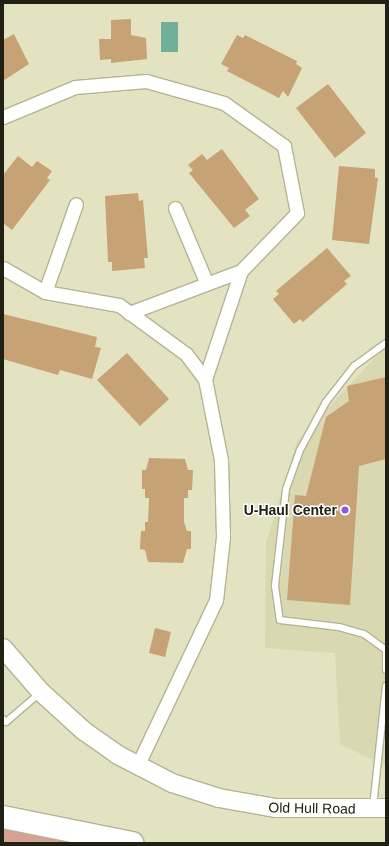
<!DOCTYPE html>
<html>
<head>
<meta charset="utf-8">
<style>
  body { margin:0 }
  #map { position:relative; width:389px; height:846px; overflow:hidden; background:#e3e2c1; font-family:Helvetica,sans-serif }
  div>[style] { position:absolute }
  .built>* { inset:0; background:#dad8b0 }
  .green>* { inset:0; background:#d6a392 }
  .water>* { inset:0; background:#70b09b }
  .building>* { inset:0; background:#c6a275 }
  .roads { filter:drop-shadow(1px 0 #b4b394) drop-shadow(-1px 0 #b4b394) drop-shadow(0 1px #b4b394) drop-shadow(0 -1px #b4b394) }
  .lane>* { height:6px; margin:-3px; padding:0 3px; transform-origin:3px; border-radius:3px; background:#fff }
  .street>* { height:13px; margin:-6.5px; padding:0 6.5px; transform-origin:6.5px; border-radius:6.5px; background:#fff }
  .secondary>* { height:18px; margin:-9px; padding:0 9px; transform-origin:9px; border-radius:9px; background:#fff }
  .highway>* { height:22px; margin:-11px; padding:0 11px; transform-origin:11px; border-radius:11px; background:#fff }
  .dots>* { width:11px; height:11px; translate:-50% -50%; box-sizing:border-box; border:2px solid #fff; border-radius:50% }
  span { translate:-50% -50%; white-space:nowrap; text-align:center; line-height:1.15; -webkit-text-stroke:3px #fff; paint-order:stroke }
  .poi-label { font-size:14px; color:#212014; font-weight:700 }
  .right { translate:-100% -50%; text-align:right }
  .street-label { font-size:14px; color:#212014 }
  .frame { position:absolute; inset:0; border:4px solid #212014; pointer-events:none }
</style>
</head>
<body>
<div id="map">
  <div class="built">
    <i style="clip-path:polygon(386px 346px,386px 766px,340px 744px,335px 653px,265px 648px,266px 543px,297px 441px)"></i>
  </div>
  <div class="green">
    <i style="clip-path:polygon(3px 824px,99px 843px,3px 843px)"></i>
  </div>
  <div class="water">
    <i style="clip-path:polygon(161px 22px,178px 22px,178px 52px,161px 52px)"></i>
  </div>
  <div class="building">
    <i style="clip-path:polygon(131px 19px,131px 35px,146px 38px,147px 59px,111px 63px,111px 59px,100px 60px,99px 39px,111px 39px,111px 20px)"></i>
    <i style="clip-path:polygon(14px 34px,29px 64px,3px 81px,3px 40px)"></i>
    <i style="clip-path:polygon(237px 35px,243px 38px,245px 35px,297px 61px,296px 64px,302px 68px,288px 97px,283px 91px,279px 98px,227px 71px,229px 68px,221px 64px)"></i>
    <i style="clip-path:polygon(328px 84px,366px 133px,335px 158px,296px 108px)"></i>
    <i style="clip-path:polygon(222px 149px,259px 199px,245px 210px,250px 216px,234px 228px,189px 173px,193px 170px,188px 165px,202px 154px,207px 160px)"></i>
    <i style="clip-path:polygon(18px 156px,32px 167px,37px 161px,52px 171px,47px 178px,50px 180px,12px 230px,3px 223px,3px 175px)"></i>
    <i style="clip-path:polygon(339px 166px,375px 169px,375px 178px,378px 178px,369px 244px,332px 240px)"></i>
    <i style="clip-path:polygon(138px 193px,139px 201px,143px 200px,148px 258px,144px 258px,145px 268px,112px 271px,112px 262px,108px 262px,105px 196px)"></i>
    <i style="clip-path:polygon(327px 248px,351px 276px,344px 281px,347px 284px,303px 322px,300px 319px,294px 324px,273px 299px,279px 294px,276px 291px)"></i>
    <i style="clip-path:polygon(3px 314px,97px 337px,95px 347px,101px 348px,92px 379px,60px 370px,58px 375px,3px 359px)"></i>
    <i style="clip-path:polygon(127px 353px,169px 399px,140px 426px,97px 380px)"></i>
    <i style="clip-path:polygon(386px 377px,386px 459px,359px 466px,350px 605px,287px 600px,295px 495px,306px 496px,326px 417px,349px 401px,347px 386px)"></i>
    <i style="clip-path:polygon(149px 458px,185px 459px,188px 470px,193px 470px,192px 490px,188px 490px,188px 498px,184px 498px,184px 522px,187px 531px,191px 531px,191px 549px,187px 549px,183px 563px,148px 562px,145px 550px,140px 549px,141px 531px,145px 531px,145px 522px,148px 522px,149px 498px,145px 498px,145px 489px,142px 489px,142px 470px,146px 470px)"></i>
    <i style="clip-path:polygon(155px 628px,171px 632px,165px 657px,149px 653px)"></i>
  </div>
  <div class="roads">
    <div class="lane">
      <i style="left:386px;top:343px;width:39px;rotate:144deg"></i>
      <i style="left:354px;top:366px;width:46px;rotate:127.9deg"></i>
      <i style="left:326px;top:402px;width:55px;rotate:118.4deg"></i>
      <i style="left:300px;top:450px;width:41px;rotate:109.7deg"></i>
      <i style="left:286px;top:489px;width:98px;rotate:96.5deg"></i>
      <i style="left:275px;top:586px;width:34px;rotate:82deg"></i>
      <i style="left:280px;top:620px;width:59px;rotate:6.8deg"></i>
      <i style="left:339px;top:627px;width:26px;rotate:16deg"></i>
      <i style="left:364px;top:634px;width:27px;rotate:36deg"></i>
      <i style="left:386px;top:650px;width:20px;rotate:90deg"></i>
      <i style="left:3px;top:719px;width:4px;rotate:45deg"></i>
      <i style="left:6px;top:722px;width:45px;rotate:-40.5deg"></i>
      <i style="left:373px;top:807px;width:122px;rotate:-83.9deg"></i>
    </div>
    <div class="street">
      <i style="left:3px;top:117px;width:78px;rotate:-22.6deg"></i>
      <i style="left:75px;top:87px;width:71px;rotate:-4.8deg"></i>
      <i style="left:146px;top:81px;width:81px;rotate:15.8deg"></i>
      <i style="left:224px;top:103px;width:74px;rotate:35.6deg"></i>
      <i style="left:284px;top:146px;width:68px;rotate:79deg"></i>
      <i style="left:297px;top:213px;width:81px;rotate:134deg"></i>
      <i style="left:241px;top:271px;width:114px;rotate:108.4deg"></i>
      <i style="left:175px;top:208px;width:82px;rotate:67.2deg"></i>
      <i style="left:3px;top:268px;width:48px;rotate:29.7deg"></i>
      <i style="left:45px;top:292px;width:75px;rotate:10deg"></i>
      <i style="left:119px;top:305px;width:83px;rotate:36.2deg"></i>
      <i style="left:186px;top:354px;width:31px;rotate:53deg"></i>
      <i style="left:205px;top:379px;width:83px;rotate:78.8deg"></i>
      <i style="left:221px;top:460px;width:77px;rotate:88.5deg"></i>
      <i style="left:223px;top:537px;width:63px;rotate:96.3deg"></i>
      <i style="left:216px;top:600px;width:184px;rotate:115.4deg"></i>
      <i style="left:45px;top:292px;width:93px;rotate:-70.6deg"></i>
      <i style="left:129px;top:313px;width:120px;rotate:-20.6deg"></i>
    </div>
    <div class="secondary">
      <i style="left:3px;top:648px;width:58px;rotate:49.2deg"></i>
      <i style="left:41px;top:692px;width:58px;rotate:42.2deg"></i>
      <i style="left:84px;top:731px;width:42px;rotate:35.2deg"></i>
      <i style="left:118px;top:755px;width:61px;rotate:27.4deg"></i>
      <i style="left:172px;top:783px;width:49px;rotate:17.7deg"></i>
      <i style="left:219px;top:798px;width:58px;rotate:10deg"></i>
      <i style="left:276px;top:808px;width:110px"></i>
    </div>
    <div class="highway">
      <i style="left:3px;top:817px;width:132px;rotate:11.4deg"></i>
    </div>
  </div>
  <div class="dots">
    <i style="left:345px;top:510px;background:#8f5bd4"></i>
  </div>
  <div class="poi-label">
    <span class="right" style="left:337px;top:510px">U-Haul Center</span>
  </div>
  <div class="street-label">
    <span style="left:312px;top:808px;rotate:1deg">Old Hull Road</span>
  </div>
  <div class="frame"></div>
</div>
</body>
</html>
